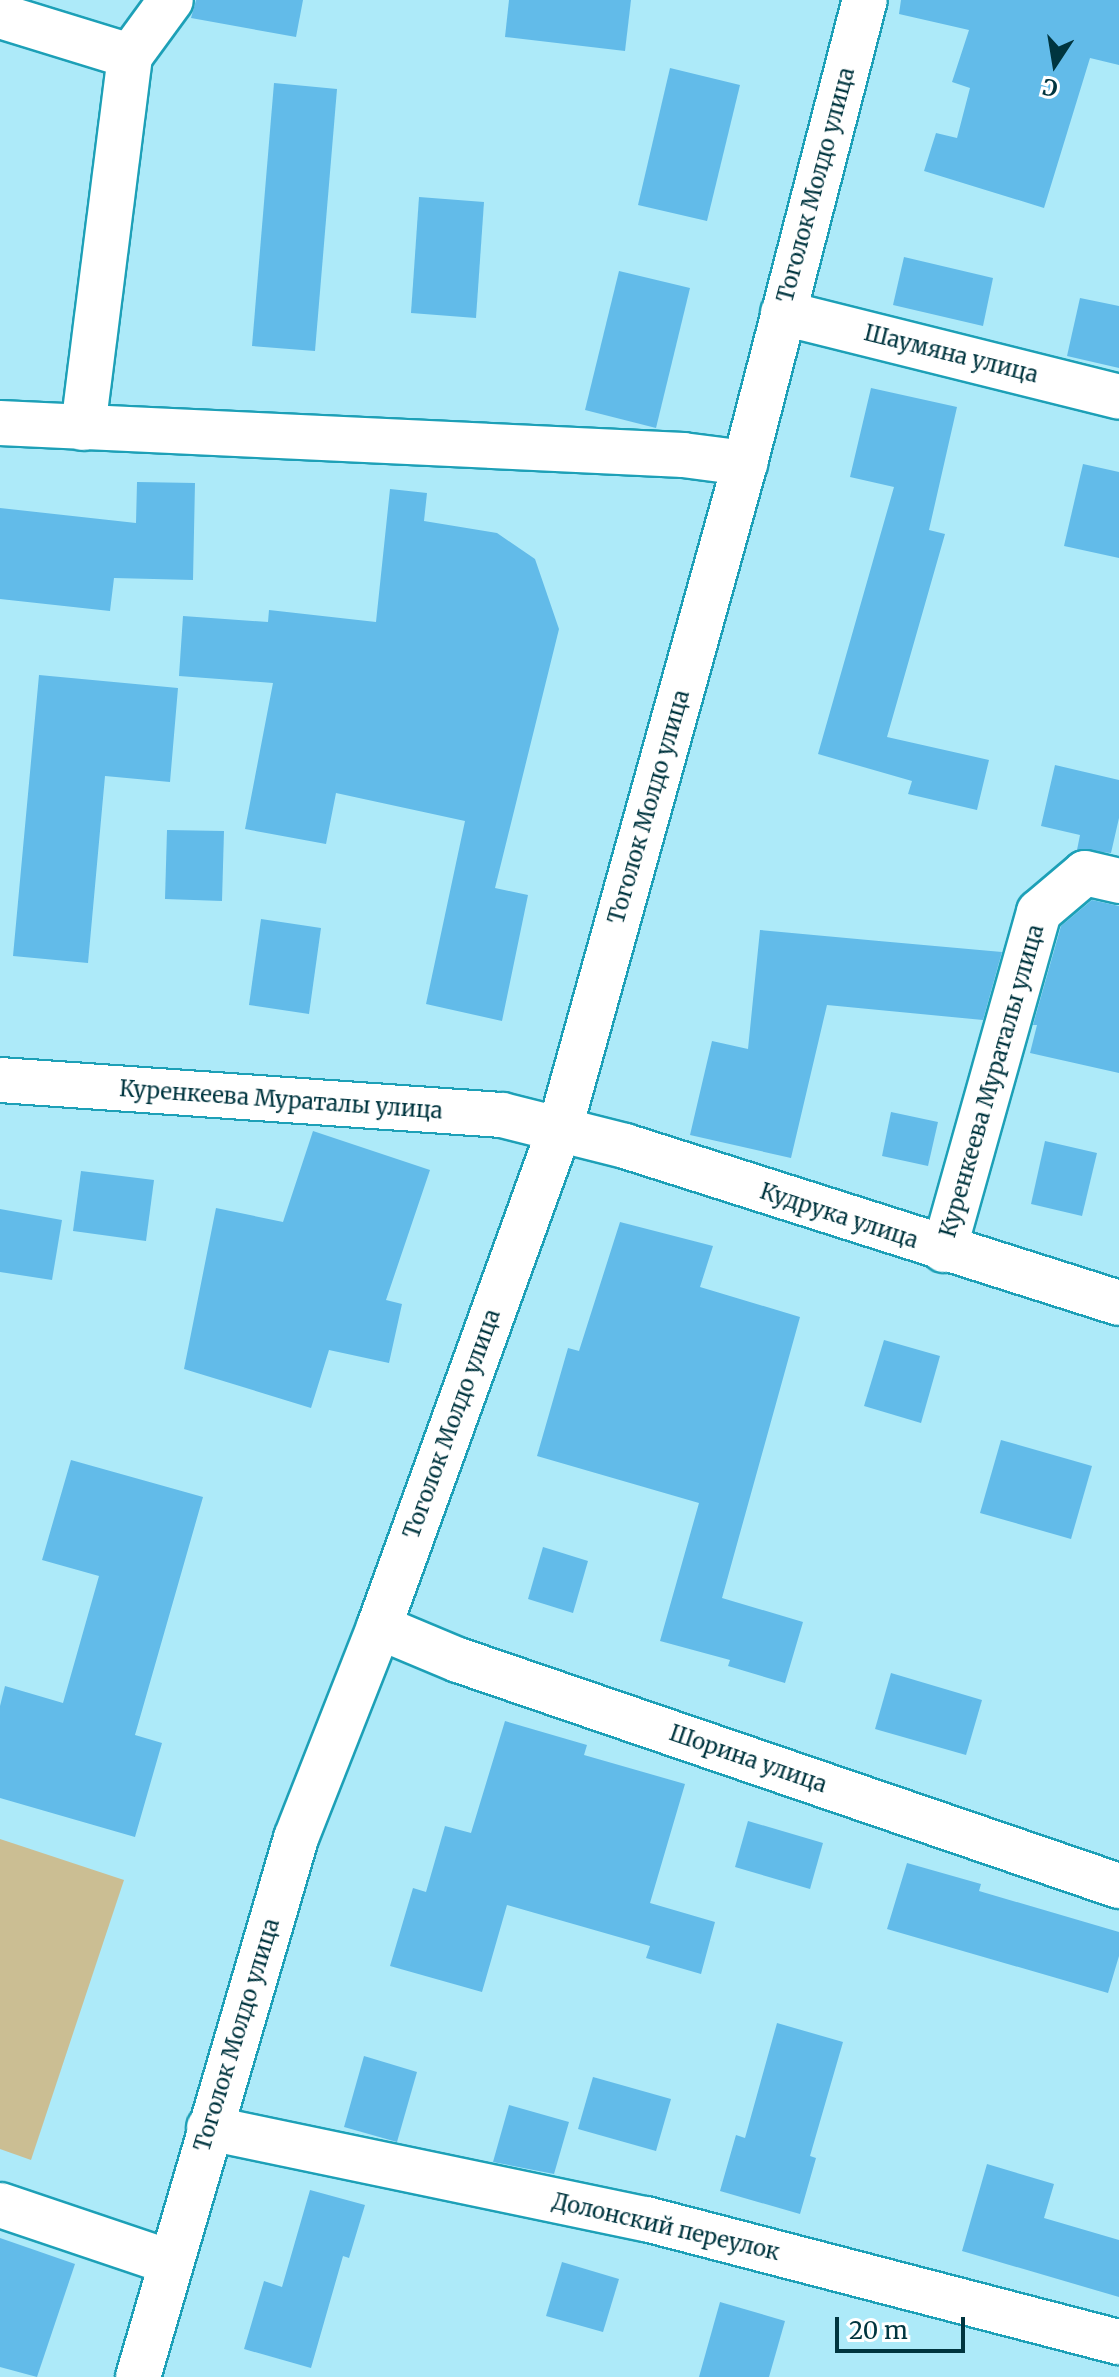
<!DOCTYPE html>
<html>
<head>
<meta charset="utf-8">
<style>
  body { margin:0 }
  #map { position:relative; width:1119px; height:2377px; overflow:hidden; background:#adeaf9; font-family:Merriweather,serif }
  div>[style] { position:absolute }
  .green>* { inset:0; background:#cbbe93 }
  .building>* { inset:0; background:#62bbe9 }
  .roads { filter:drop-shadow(2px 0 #1da0b7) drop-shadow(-2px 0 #1da0b7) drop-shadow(0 2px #1da0b7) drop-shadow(0 -2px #1da0b7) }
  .minor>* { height:44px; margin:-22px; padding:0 22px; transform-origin:22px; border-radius:22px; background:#fff }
  .secondary>* { height:44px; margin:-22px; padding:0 22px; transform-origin:22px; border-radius:22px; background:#fff }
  span { translate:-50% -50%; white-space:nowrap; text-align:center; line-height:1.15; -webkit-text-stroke:6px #fff; paint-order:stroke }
  .street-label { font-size:22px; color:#00353f }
  .north { position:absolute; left:1015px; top:24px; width:80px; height:80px; -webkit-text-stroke:6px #fff; paint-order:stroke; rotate:192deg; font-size:22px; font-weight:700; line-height:32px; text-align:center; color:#00353f }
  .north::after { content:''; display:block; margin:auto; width:28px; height:36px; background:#00353f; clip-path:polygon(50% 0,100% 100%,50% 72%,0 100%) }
  .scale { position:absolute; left:835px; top:2317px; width:130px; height:36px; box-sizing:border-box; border:4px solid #00353f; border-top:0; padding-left:10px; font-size:24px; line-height:28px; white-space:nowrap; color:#00353f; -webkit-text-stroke:6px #fff; paint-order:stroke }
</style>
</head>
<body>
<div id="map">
  <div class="green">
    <i style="clip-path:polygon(0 1839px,124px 1880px,31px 2160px,0 2149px)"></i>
  </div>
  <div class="building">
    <i style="clip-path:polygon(196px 0,303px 0,296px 37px,191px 18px)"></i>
    <i style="clip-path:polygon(509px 0,631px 0,625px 51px,505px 37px)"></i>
    <i style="clip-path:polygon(901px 0,1119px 0,1119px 65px,1090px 58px,1044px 208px,924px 171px,936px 133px,957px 138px,970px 88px,952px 82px,969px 30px,899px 14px)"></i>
    <i style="clip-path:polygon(670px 68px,740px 85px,707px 221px,638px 205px)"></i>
    <i style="clip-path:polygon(274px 83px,337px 89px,315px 351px,252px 346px)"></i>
    <i style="clip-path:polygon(419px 197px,484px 202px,476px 318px,411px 313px)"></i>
    <i style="clip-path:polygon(904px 257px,993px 278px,983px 326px,893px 305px)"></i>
    <i style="clip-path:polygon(619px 271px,690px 288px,656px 428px,585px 410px)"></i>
    <i style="clip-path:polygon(1080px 298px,1119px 306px,1119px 368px,1067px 356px)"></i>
    <i style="clip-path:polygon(871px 388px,957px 407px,929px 530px,945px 534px,887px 737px,989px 760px,977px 810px,908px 794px,912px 781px,818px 754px,894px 487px,850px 477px)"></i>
    <i style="clip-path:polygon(1083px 464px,1119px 472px,1119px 558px,1064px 546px)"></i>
    <i style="clip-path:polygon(137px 482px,195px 483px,193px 580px,114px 578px,110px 611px,0 599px,0 508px,136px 523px)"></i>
    <i style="clip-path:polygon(390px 489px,427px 493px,424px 521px,497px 533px,535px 559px,559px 629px,495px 888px,528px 895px,502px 1021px,426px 1004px,465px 821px,336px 793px,326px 844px,245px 829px,273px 683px,179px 676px,183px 616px,268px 622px,269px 610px,376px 622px)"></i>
    <i style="clip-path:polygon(39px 675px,178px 688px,170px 782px,105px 776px,88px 963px,13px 956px)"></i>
    <i style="clip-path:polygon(1055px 765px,1119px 780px,1119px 818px,1111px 853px,1077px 850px,1080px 835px,1041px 826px)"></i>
    <i style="clip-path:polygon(167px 830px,224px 831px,222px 901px,165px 899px)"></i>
    <i style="clip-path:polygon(1092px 900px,1119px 906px,1119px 1073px,1030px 1053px,1037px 1025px,1033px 1025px,1061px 926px)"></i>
    <i style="clip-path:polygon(261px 919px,321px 928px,309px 1014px,249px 1005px)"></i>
    <i style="clip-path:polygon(760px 930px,879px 941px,1002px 952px,983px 1020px,827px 1005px,791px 1158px,690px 1135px,712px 1041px,748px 1049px)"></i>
    <i style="clip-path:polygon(891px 1112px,938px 1122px,928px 1166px,882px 1156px)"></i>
    <i style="clip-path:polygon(313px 1131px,430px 1170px,386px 1300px,402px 1304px,389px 1363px,329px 1350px,311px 1408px,184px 1369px,216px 1208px,283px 1222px)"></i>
    <i style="clip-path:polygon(1045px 1141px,1097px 1153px,1082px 1216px,1031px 1204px)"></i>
    <i style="clip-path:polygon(81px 1171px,154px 1180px,146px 1241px,73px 1231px)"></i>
    <i style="clip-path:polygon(0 1209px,62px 1220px,52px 1280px,0 1272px)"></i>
    <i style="clip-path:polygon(620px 1222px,713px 1246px,700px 1287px,800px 1317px,722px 1598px,803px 1622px,785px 1683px,728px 1666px,730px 1660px,660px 1641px,699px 1503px,537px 1456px,568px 1348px,579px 1351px)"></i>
    <i style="clip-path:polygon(884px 1340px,940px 1356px,921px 1423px,864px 1406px)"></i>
    <i style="clip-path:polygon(1001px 1440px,1092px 1466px,1071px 1539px,980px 1513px)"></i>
    <i style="clip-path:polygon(71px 1460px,203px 1497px,135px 1735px,162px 1743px,135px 1837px,0 1798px,0 1706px,5px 1686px,63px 1703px,99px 1576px,42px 1560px)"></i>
    <i style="clip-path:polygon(543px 1547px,588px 1561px,573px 1613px,528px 1599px)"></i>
    <i style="clip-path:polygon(891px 1673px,982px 1700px,966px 1755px,875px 1729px)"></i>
    <i style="clip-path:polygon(505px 1721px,587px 1745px,584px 1755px,685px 1784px,650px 1903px,715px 1922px,701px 1974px,646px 1958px,650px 1946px,507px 1905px,482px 1992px,390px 1966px,413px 1888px,426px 1892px,445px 1826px,471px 1833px)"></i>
    <i style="clip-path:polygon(748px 1821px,823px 1843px,810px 1889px,735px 1867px)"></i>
    <i style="clip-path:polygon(907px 1863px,981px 1884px,979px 1891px,1119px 1932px,1119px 1956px,1108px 1993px,887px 1929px)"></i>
    <i style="clip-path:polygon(777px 2023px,843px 2042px,810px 2156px,816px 2158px,800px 2214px,720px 2191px,736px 2135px,745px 2138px)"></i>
    <i style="clip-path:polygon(364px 2056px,417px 2072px,397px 2142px,344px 2127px)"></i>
    <i style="clip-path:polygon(593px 2077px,671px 2099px,656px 2151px,578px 2129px)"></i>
    <i style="clip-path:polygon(509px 2105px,569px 2122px,554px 2174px,493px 2162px)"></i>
    <i style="clip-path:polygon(987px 2164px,1054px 2184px,1044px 2218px,1119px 2240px,1119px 2297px,962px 2251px)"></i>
    <i style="clip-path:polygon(310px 2190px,365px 2205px,349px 2258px,343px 2256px,311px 2368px,244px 2349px,264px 2281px,282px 2287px)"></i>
    <i style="clip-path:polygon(0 2238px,75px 2264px,37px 2377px,0 2367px)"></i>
    <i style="clip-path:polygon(562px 2262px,619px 2279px,603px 2332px,546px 2316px)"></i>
    <i style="clip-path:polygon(720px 2302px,785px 2321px,769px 2377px,699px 2377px)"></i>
  </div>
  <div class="roads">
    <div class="minor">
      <i style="left:0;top:16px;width:136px;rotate:17.1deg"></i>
      <i style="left:130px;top:56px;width:69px;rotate:-53.8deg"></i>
      <i style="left:783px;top:313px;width:346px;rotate:14deg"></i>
      <i style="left:0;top:423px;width:684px;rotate:2.68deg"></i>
      <i style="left:683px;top:455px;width:63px;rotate:7.4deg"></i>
      <i style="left:83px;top:428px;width:375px;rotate:-82.8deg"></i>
      <i style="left:0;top:1080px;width:503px;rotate:3.99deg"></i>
      <i style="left:502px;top:1115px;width:127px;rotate:14.1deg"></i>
      <i style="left:625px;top:1146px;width:518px;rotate:17.63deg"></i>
      <i style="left:944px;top:1250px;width:351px;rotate:-74.3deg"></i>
      <i style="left:1039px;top:912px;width:60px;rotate:-40.3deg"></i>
      <i style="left:1085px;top:873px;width:35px;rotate:13deg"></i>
      <i style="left:379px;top:1627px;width:86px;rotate:22.7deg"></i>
      <i style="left:458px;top:1660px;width:699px;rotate:18.88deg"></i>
      <i style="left:209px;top:2128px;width:446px;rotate:11.8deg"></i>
      <i style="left:646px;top:2219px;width:489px;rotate:14.6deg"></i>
      <i style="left:0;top:2205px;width:178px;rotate:18.6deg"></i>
    </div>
    <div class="secondary">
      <i style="left:138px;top:2377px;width:562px;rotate:-73.66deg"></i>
      <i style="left:296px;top:1838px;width:227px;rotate:-68.5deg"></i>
      <i style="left:379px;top:1627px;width:531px;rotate:-70.06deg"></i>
      <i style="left:560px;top:1128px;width:690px;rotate:-74.45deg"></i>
      <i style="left:745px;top:463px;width:478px;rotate:-75.5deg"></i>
    </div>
  </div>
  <div class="street-label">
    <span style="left:816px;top:185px;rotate:-75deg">Тоголок Молдо улица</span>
    <span style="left:951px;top:354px;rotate:14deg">Шаумяна улица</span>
    <span style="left:649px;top:807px;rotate:-74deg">Тоголок Молдо улица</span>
    <span style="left:992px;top:1081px;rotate:-74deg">Куренкеева Мураталы улица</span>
    <span style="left:281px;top:1100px;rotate:4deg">Куренкеева Мураталы улица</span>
    <span style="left:839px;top:1216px;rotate:18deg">Кудрука улица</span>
    <span style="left:452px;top:1424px;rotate:-70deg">Тоголок Молдо улица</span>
    <span style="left:748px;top:1759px;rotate:19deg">Шорина улица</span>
    <span style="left:237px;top:2035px;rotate:-73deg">Тоголок Молдо улица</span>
    <span style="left:666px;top:2227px;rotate:13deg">Долонский переулок</span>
  </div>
  <div class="north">С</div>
  <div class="scale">20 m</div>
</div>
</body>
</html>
